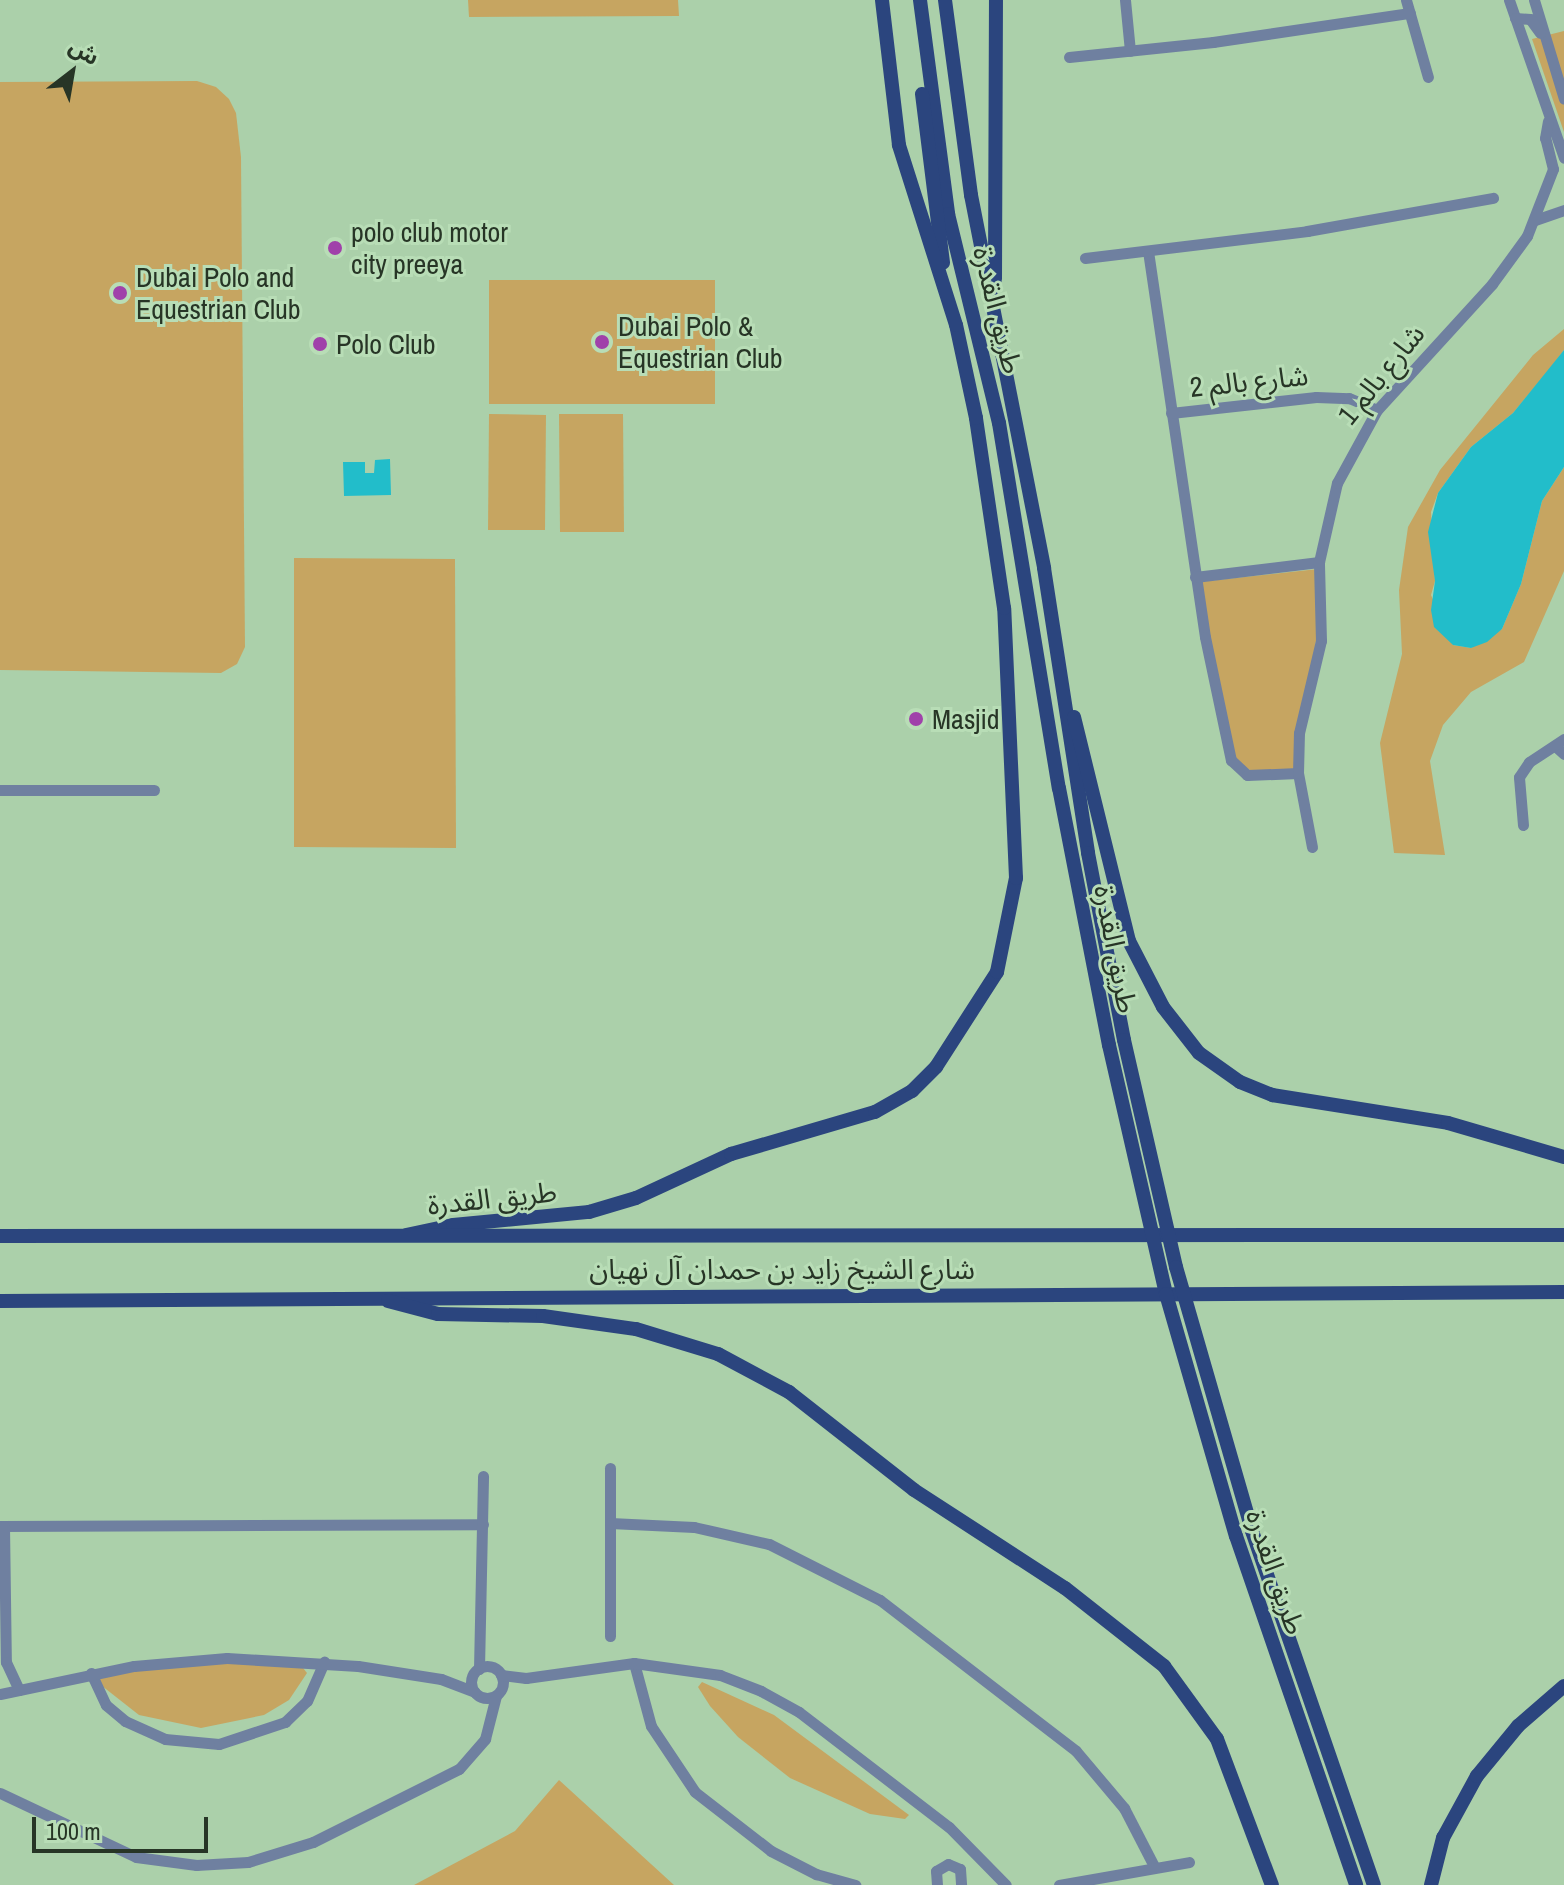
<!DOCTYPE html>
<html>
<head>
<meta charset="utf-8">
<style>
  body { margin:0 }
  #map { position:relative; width:1564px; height:1885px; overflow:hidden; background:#abd0aa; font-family:"Archivo Narrow","Noto Sans Arabic",sans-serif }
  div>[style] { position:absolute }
  .green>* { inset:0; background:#c6a561 }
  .water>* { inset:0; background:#22bdca }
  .minor>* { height:11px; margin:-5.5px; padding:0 5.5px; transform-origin:5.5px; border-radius:5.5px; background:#6f80a0 }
  .minor>.ring { margin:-5.5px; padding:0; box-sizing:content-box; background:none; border:11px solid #6f80a0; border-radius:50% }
  .major>* { height:14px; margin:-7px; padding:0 7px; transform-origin:7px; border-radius:7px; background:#2b457e }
  .major-bridge>* { height:14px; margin:-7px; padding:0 7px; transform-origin:7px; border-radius:7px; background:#2b457e }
  .dots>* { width:22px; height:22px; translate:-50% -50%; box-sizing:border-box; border:4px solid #b8ddb6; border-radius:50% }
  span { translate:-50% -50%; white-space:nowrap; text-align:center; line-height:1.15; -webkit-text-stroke:6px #b8ddb6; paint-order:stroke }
  .poi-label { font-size:28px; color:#273526 }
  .left { translate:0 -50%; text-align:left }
  .street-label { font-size:28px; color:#273526 }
  .north { position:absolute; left:32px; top:32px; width:80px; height:80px; -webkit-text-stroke:6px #b8ddb6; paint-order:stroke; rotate:31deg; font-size:22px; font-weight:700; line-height:32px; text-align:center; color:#273526 }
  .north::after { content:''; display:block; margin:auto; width:28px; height:36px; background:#273526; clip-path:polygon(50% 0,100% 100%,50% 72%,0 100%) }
  .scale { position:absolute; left:32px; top:1817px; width:176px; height:36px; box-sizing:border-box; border:4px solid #273526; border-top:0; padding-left:10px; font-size:24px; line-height:28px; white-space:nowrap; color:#273526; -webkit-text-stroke:6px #b8ddb6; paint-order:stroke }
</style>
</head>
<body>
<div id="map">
  <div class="green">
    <i style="clip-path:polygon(468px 0,678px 0,679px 16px,469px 17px)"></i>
    <i style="clip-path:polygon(1564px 31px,1564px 132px,1532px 39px)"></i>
    <i style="clip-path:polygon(197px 81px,216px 87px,229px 99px,236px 113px,241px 157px,245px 647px,237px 664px,221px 673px,0 670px,0 82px)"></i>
    <i style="clip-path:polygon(489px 280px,715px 280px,715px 404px,489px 404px)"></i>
    <i style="clip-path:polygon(1564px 329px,1564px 350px,1552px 366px,1513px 413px,1471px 447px,1438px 493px,1431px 512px,1435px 581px,1431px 595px,1453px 645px,1471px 648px,1502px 629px,1521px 584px,1542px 501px,1564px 467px,1564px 571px,1524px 662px,1471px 692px,1443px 725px,1430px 761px,1445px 855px,1394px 853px,1380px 743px,1402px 654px,1399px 590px,1408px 527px,1440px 470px,1533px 355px)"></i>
    <i style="clip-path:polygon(489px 414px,546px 415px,545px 530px,488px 530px)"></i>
    <i style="clip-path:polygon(559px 414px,623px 414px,624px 532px,560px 532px)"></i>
    <i style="clip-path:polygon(294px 558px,455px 559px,456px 848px,294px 847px)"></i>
    <i style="clip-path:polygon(1318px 569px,1320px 614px,1297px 769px,1252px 771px,1235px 762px,1199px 582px)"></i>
    <i style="clip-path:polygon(186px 1663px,299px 1663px,307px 1673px,289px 1700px,264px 1715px,201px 1728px,139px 1715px,97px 1682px,100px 1674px)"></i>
    <i style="clip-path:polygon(702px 1682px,774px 1715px,909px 1815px,905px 1819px,870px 1814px,790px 1778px,738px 1737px,710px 1706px,698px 1687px)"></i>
    <i style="clip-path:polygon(559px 1780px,674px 1885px,414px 1885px,515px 1831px)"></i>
  </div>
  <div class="water">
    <i style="clip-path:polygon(1564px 350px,1564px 467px,1542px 501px,1521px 584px,1502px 629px,1487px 642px,1471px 648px,1453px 645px,1434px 627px,1431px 610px,1435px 581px,1428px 532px,1438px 493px,1471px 447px,1513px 413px)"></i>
    <i style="clip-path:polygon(390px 459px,391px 495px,344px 496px,343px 462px,365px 462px,365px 473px,374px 473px,375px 460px)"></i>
  </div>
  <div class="minor">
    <i style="left:1125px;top:0;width:51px;rotate:84.4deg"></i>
    <i style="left:1406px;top:0;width:80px;rotate:74.1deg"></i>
    <i style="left:1509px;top:0;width:167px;rotate:70.8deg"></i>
    <i style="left:1534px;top:0;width:103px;rotate:73.1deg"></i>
    <i style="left:1515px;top:18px;width:15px;rotate:4deg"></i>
    <i style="left:1530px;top:19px;width:17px;rotate:54deg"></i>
    <i style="left:1069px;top:57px;width:145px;rotate:-5.9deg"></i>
    <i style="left:1213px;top:42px;width:199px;rotate:-8.4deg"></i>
    <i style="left:1535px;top:220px;width:31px;rotate:-19deg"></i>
    <i style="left:1148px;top:251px;width:390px;rotate:81.6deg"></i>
    <i style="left:1205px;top:637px;width:126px;rotate:78.1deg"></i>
    <i style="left:1231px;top:760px;width:22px;rotate:43deg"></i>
    <i style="left:1247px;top:775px;width:51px;rotate:-2.2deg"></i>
    <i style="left:1085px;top:258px;width:224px;rotate:-6.9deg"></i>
    <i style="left:1307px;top:231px;width:189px;rotate:-10.1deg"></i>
    <i style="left:1171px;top:413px;width:146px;rotate:-6.3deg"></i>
    <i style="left:1316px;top:397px;width:33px;rotate:2deg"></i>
    <i style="left:1349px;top:398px;width:30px;rotate:23deg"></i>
    <i style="left:1195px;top:577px;width:125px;rotate:-6.9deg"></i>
    <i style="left:1555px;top:746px;width:12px;rotate:42deg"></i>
    <i style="left:0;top:790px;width:154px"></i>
    <i style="left:1523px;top:825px;width:48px;rotate:-94.8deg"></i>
    <i style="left:1519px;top:777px;width:18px;rotate:-56deg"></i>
    <i style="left:1529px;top:762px;width:42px;rotate:-33.3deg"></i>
    <i style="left:1312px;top:847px;width:75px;rotate:-100.7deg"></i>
    <i style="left:1298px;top:773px;width:40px;rotate:-88.6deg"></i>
    <i style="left:1299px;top:733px;width:95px;rotate:-76.6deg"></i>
    <i style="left:1321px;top:641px;width:79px;rotate:-91.5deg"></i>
    <i style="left:1319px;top:562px;width:81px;rotate:-77.2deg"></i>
    <i style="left:1337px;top:483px;width:83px;rotate:-61.3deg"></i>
    <i style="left:1377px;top:410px;width:171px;rotate:-47.6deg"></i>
    <i style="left:1492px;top:284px;width:59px;rotate:-53.9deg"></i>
    <i style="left:1527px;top:236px;width:72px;rotate:-68.8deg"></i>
    <i style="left:1553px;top:169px;width:32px;rotate:-104deg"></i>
    <i style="left:1545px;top:138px;width:17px;rotate:-80deg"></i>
    <i style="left:610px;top:1468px;width:168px;rotate:90deg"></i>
    <i style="left:610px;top:1523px;width:84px;rotate:2.7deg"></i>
    <i style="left:694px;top:1527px;width:77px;rotate:12.8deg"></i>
    <i style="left:769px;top:1544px;width:124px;rotate:26.8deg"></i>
    <i style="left:880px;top:1600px;width:247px;rotate:37.6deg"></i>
    <i style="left:1076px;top:1751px;width:75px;rotate:49.9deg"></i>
    <i style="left:1124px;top:1808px;width:65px;rotate:62.7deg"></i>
    <i style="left:0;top:1526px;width:483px;rotate:-0.2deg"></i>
    <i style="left:4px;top:1526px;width:136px;rotate:89.2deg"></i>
    <i style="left:6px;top:1662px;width:31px;rotate:65deg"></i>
    <i style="left:634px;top:1663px;width:65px;rotate:74.9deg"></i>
    <i style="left:651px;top:1726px;width:79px;rotate:56.3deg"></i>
    <i style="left:695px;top:1792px;width:96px;rotate:37.8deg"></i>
    <i style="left:771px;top:1851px;width:51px;rotate:27.1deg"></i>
    <i style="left:816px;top:1874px;width:41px;rotate:15.8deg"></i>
    <i class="ring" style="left:471px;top:1666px;width:21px;height:21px"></i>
    <i style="left:479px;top:1669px;width:193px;rotate:-88.8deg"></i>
    <i style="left:91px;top:1673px;width:35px;rotate:65deg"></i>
    <i style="left:106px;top:1705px;width:25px;rotate:40deg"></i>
    <i style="left:125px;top:1721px;width:44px;rotate:24.2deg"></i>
    <i style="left:165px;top:1739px;width:54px;rotate:5.3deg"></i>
    <i style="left:219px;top:1744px;width:70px;rotate:-18.4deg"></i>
    <i style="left:285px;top:1722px;width:30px;rotate:-44deg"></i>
    <i style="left:307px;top:1701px;width:43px;rotate:-66.4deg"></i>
    <i style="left:501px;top:1675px;width:25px;rotate:7deg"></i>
    <i style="left:526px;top:1678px;width:109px;rotate:-7.9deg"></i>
    <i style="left:634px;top:1663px;width:87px;rotate:7.9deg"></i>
    <i style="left:720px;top:1675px;width:44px;rotate:21.3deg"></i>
    <i style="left:761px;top:1691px;width:43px;rotate:28.9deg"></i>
    <i style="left:799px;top:1712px;width:189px;rotate:37.5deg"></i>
    <i style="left:949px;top:1827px;width:81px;rotate:45.5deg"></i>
    <i style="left:0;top:1694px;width:137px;rotate:-11.8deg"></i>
    <i style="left:134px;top:1666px;width:93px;rotate:-4.9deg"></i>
    <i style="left:227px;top:1658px;width:131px;rotate:3.5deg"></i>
    <i style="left:358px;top:1666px;width:84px;rotate:8.9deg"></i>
    <i style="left:441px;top:1679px;width:36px;rotate:21deg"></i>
    <i style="left:0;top:1793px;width:150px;rotate:25.2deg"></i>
    <i style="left:136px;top:1857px;width:61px;rotate:7.6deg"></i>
    <i style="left:196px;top:1865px;width:52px;rotate:-3.3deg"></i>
    <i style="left:248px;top:1862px;width:68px;rotate:-17.1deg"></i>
    <i style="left:313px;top:1842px;width:163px;rotate:-26.6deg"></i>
    <i style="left:459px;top:1769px;width:40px;rotate:-49deg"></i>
    <i style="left:485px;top:1739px;width:44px;rotate:-75.7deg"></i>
    <i style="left:937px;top:1885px;width:14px;rotate:-94deg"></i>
    <i style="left:936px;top:1871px;width:14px;rotate:-30deg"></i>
    <i style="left:948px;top:1864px;width:13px;rotate:23deg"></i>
    <i style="left:960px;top:1869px;width:16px;rotate:86deg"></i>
    <i style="left:1059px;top:1885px;width:132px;rotate:-10deg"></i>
  </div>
  <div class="major">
    <i style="left:920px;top:0;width:216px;rotate:82.5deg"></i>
    <i style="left:948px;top:214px;width:215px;rotate:76.3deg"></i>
    <i style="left:999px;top:423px;width:370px;rotate:80.7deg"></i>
    <i style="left:1059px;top:788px;width:262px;rotate:79deg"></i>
    <i style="left:945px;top:0;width:197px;rotate:82.4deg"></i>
    <i style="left:971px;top:195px;width:380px;rotate:78.9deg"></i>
    <i style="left:1044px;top:568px;width:288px;rotate:81.2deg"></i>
    <i style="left:1088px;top:853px;width:190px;rotate:79.1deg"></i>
    <i style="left:922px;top:94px;width:170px;rotate:82.9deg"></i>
    <i style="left:995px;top:279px;width:279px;rotate:-89.8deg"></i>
    <i style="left:1074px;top:717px;width:231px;rotate:76.2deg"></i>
    <i style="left:1129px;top:941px;width:74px;rotate:62.7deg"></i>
    <i style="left:1163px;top:1007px;width:58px;rotate:52deg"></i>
    <i style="left:1199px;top:1053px;width:50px;rotate:35.3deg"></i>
    <i style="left:1240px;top:1082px;width:35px;rotate:22deg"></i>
    <i style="left:1272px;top:1095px;width:178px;rotate:9deg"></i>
    <i style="left:1448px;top:1123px;width:121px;rotate:16.3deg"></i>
    <i style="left:406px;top:1235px;width:48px;rotate:-12deg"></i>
    <i style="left:453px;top:1225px;width:137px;rotate:-5.5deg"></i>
    <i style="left:589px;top:1212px;width:49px;rotate:-16.6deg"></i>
    <i style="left:636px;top:1198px;width:105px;rotate:-24.9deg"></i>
    <i style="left:731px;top:1154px;width:150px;rotate:-16.3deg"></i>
    <i style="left:875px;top:1112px;width:43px;rotate:-29.6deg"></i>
    <i style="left:912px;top:1091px;width:34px;rotate:-45deg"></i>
    <i style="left:936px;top:1067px;width:113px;rotate:-57.3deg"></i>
    <i style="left:997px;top:972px;width:96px;rotate:-78.6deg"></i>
    <i style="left:1016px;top:878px;width:270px;rotate:-92.5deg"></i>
    <i style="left:1004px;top:608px;width:192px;rotate:-98.4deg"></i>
    <i style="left:976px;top:418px;width:95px;rotate:-102.1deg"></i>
    <i style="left:956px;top:325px;width:189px;rotate:-107.6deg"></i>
    <i style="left:899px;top:145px;width:146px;rotate:-96.7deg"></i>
    <i style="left:0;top:1236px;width:1564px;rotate:-0.04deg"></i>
    <i style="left:0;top:1301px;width:1564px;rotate:-0.33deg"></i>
    <i style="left:388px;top:1301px;width:52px;rotate:14.6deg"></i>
    <i style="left:438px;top:1314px;width:105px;rotate:1.1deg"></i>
    <i style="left:543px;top:1316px;width:94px;rotate:8deg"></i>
    <i style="left:636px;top:1329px;width:86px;rotate:17deg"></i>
    <i style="left:718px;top:1354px;width:81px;rotate:28.2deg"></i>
    <i style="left:789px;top:1392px;width:159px;rotate:38.1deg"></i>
    <i style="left:914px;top:1490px;width:180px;rotate:33deg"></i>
    <i style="left:1065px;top:1588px;width:126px;rotate:38.2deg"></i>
    <i style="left:1164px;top:1666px;width:90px;rotate:54deg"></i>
    <i style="left:1217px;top:1739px;width:156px;rotate:69.4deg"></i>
    <i style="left:1252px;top:1531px;width:374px;rotate:71deg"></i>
    <i style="left:1236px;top:1536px;width:369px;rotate:71deg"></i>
    <i style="left:1431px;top:1885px;width:49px;rotate:-75.7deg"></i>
    <i style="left:1443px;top:1838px;width:71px;rotate:-61.3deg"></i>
    <i style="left:1477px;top:1776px;width:65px;rotate:-50.6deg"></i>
    <i style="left:1518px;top:1726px;width:61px;rotate:-41deg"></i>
  </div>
  <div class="major-bridge">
    <i style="left:1124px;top:1040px;width:233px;rotate:77.1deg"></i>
    <i style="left:1176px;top:1267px;width:275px;rotate:73.9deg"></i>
    <i style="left:1109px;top:1045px;width:255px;rotate:77.1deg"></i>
    <i style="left:1166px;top:1294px;width:252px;rotate:73.9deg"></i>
  </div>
  <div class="dots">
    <i style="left:335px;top:248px;background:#a041aa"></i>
    <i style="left:120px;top:293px;background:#a041aa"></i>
    <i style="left:602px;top:342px;background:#a041aa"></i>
    <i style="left:320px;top:344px;background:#a041aa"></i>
    <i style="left:916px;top:719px;background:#a041aa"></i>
  </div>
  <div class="poi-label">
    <span class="left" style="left:351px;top:248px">polo club motor<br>city preeya</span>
    <span class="left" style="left:136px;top:293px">Dubai Polo and<br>Equestrian Club</span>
    <span class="left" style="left:618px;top:342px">Dubai Polo &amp;<br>Equestrian Club</span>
    <span class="left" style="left:336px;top:344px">Polo Club</span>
    <span class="left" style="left:932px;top:719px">Masjid</span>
  </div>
  <div class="street-label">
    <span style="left:998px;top:310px;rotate:76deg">طريق القدرة</span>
    <span style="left:1381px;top:374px;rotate:-51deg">شارع بالم 1</span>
    <span style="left:1249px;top:381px;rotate:-6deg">شارع بالم 2</span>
    <span style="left:1116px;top:949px;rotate:79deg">طريق القدرة</span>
    <span style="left:492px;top:1198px;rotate:-6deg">طريق القدرة</span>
    <span style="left:782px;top:1269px">شارع الشيخ زايد بن حمدان آل نهيان</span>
    <span style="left:1276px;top:1572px;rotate:71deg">طريق القدرة</span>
  </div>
  <div class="north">ش</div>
  <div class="scale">100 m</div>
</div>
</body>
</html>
